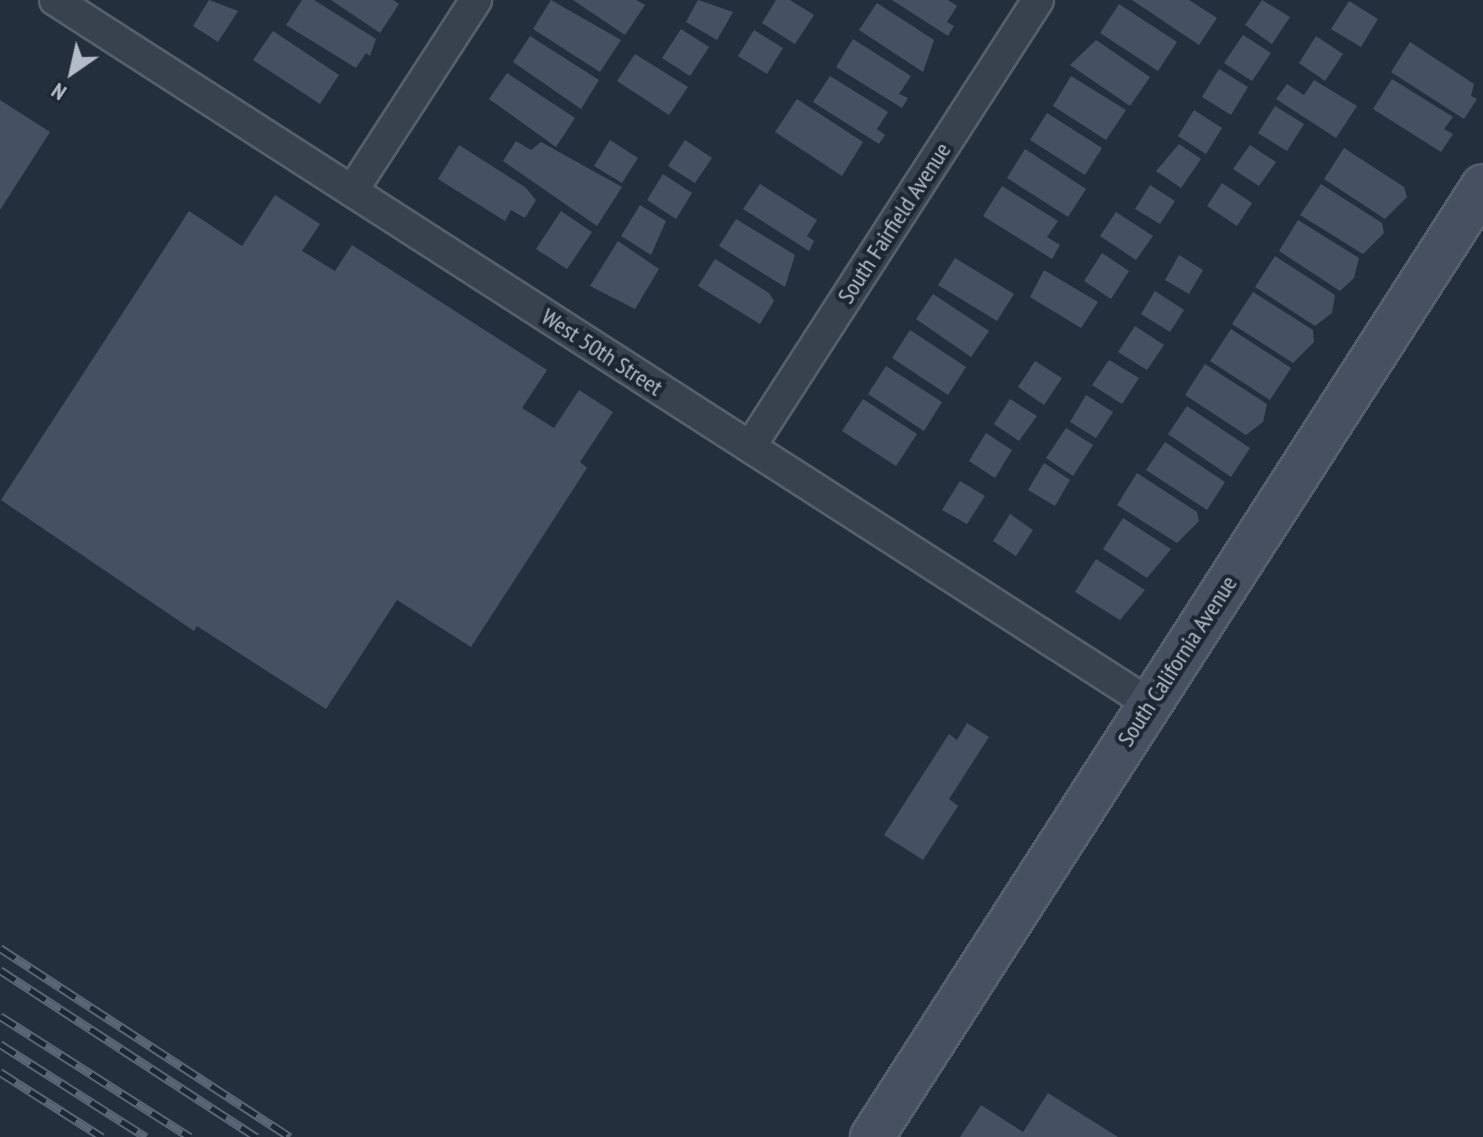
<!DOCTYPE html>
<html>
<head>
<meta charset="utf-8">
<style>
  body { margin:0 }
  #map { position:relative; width:1483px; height:1137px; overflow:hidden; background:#242f3e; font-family:"PT Sans Narrow",sans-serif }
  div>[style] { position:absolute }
  .building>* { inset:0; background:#455162 }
  .roads { filter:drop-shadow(2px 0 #565f6c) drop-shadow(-2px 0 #565f6c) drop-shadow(0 2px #565f6c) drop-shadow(0 -2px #565f6c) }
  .street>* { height:30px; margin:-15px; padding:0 15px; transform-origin:15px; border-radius:15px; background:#38414e }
  .secondary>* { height:42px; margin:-21px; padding:0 21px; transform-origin:21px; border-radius:21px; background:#465061 }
  .rail>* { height:9px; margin-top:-4.5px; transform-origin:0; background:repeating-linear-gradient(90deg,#1d2633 0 18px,#5a6575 0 36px); box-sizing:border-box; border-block:2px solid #5a6575 }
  span { translate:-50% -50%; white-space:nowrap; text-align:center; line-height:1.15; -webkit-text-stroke:8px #1d2633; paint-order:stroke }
  .street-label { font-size:24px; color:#b4bcc9 }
  .north { position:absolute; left:32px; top:32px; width:80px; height:80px; -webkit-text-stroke:6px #1d2633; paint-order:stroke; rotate:214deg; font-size:22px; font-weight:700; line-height:32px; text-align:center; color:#b4bcc9 }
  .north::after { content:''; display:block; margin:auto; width:28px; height:36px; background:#b4bcc9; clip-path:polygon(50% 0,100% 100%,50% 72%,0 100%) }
</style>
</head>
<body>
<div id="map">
  <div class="building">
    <i style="clip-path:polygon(209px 0,238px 11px,218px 42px,193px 26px)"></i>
    <i style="clip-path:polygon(302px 0,314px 0,376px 39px,370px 56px,366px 53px,356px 68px,286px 25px)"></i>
    <i style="clip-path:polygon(331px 0,393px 0,399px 4px,380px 33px)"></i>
    <i style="clip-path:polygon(551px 0,621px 40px,600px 72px,533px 29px)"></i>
    <i style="clip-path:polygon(573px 0,636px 0,645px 5px,625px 35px)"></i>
    <i style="clip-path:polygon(698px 0,733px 12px,717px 40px,686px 22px)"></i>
    <i style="clip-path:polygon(776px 0,790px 0,814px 15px,795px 44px,762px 23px)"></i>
    <i style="clip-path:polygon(892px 0,948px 0,957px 6px,947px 22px,954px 26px,948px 36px)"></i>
    <i style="clip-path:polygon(1132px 0,1189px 0,1217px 18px,1199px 45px)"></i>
    <i style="clip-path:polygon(1262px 0,1290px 17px,1272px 44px,1245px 25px)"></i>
    <i style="clip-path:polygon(1349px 1px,1378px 19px,1361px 47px,1331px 29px)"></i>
    <i style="clip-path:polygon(877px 3px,934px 40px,923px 72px,859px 30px)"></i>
    <i style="clip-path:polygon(1119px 4px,1177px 42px,1158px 71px,1100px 33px)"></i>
    <i style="clip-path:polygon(681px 29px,709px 47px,690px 76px,662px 58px)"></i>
    <i style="clip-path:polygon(754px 30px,783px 48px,767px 74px,738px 56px)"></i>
    <i style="clip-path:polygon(273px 31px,339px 75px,320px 104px,253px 60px)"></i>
    <i style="clip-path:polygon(1243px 35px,1271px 53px,1252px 81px,1224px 63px)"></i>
    <i style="clip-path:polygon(530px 36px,599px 80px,581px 109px,513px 62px)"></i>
    <i style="clip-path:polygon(1316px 36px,1343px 54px,1325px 81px,1299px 63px)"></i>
    <i style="clip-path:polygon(853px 39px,911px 76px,899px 94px,908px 98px,902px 108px,836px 67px)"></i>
    <i style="clip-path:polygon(1096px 40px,1150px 77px,1130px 106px,1070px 65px)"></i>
    <i style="clip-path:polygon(1410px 42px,1474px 84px,1471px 96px,1477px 99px,1464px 119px,1391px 72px)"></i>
    <i style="clip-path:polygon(635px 54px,688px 87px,669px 115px,617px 81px)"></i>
    <i style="clip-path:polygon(1219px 69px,1248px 87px,1231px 115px,1202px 97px)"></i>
    <i style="clip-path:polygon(507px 73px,575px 118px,556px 147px,489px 99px)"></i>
    <i style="clip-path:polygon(830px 76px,888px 112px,877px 129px,885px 135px,879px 144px,813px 102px)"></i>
    <i style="clip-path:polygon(1071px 76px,1126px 110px,1106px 140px,1053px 106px)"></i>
    <i style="clip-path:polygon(1392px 79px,1453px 117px,1444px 129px,1453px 134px,1441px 152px,1373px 109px)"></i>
    <i style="clip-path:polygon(1314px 80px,1357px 106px,1336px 138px,1276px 99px,1287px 84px,1304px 95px)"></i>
    <i style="clip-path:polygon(797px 99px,863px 142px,842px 176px,775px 132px)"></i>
    <i style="clip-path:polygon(0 100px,50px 132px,0 210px)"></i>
    <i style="clip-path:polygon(1275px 106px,1304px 124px,1287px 151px,1258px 133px)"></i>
    <i style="clip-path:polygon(1194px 110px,1222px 128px,1206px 154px,1178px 136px)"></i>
    <i style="clip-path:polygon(1047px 113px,1102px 148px,1085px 175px,1030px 140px)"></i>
    <i style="clip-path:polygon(610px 140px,638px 158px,622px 183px,594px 166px)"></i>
    <i style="clip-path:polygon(685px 140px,712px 158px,695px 183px,668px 166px)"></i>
    <i style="clip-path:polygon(516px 141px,531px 150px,541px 142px,622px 187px,597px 226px,503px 161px)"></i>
    <i style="clip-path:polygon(1179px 144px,1201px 159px,1181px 188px,1156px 171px)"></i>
    <i style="clip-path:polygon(459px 145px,525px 187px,536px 200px,525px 218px,511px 210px,505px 221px,438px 179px)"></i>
    <i style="clip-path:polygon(1250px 145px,1276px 162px,1259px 186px,1233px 169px)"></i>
    <i style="clip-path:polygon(1344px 148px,1404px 187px,1407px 197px,1385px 219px,1324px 179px)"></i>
    <i style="clip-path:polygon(1025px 149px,1086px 189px,1068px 217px,1007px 178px)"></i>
    <i style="clip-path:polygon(663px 174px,692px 193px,676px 219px,647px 200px)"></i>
    <i style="clip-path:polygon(1222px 183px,1252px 203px,1237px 226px,1207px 206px)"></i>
    <i style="clip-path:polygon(760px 184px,817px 220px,807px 236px,814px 241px,809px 251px,743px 209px)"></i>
    <i style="clip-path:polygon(1321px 184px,1382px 223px,1384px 233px,1363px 254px,1300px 215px)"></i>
    <i style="clip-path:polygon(1150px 185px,1175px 201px,1160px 224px,1135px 209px)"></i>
    <i style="clip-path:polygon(1002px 186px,1058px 221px,1047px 237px,1060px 245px,1052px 259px,983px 216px)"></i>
    <i style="clip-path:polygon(275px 195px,320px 224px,302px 251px,335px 271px,352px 245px,547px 370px,522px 408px,554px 428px,579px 390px,613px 412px,580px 462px,587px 468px,471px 647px,397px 600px,326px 709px,197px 626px,194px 631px,1px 500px,189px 211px,242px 246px)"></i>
    <i style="clip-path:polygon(640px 205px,666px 221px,651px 255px,621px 236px)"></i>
    <i style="clip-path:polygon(561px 211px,592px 232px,567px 269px,536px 249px)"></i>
    <i style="clip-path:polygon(1116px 212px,1153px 236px,1136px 260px,1100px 236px)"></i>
    <i style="clip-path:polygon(736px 219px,795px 255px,785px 287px,719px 246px)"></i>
    <i style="clip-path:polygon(1298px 220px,1359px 258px,1354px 278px,1340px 291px,1279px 251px)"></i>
    <i style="clip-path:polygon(618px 241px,659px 269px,635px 309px,590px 286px)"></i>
    <i style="clip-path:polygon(1102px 253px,1129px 271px,1111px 299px,1084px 281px)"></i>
    <i style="clip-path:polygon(1179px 255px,1203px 270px,1189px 294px,1165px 280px)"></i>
    <i style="clip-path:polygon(1275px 256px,1335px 295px,1332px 313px,1315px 326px,1255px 287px)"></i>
    <i style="clip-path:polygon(955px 258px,1014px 294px,997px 321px,938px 285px)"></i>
    <i style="clip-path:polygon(715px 259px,769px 293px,774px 301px,760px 324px,698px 286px)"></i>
    <i style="clip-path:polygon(1044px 270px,1098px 302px,1081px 328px,1030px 297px)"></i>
    <i style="clip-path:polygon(1155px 291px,1184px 310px,1170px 332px,1141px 314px)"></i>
    <i style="clip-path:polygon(1253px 292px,1313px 330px,1314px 342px,1293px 363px,1232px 324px)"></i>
    <i style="clip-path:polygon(933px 294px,989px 331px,971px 357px,916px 319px)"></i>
    <i style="clip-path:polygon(1135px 326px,1164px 345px,1147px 370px,1118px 352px)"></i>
    <i style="clip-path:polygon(1231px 329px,1291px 368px,1270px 400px,1210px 361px)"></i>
    <i style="clip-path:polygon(910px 330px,966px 367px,948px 395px,892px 358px)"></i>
    <i style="clip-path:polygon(1109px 360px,1139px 378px,1122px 404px,1092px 385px)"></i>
    <i style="clip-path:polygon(1035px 361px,1062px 378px,1044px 405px,1018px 387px)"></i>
    <i style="clip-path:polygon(1205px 364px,1267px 404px,1263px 422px,1246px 435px,1185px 395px)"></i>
    <i style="clip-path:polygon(886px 366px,942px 402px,924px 431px,868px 394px)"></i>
    <i style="clip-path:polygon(1086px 395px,1113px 412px,1096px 438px,1070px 422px)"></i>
    <i style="clip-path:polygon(863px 399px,917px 434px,896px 466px,842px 431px)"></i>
    <i style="clip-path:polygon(1010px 399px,1037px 416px,1019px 441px,994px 424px)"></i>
    <i style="clip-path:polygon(1187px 406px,1250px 448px,1231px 477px,1168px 434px)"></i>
    <i style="clip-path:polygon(1066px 428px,1093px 445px,1073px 476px,1046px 458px)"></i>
    <i style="clip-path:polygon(986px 433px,1012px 450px,995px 478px,969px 461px)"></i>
    <i style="clip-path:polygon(1165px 442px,1225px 482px,1207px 510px,1146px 470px)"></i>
    <i style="clip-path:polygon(1044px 463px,1070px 480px,1055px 506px,1028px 490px)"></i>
    <i style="clip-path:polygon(1137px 473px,1197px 512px,1199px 521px,1177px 543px,1117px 505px)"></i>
    <i style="clip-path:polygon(960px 481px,985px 496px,967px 524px,942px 510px)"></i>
    <i style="clip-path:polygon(1010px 514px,1033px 530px,1016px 556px,993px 541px)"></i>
    <i style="clip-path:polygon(1123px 518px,1171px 549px,1147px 578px,1103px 549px)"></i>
    <i style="clip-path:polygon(1096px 559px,1145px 590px,1120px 620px,1075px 592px)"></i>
    <i style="clip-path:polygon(967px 723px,989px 737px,949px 799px,958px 806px,923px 860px,884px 835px,949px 734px,957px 740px)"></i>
    <i style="clip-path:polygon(1048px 1093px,1118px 1137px,960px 1137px,981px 1105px,1023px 1132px)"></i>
  </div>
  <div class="roads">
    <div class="street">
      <i style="left:55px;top:0;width:1302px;rotate:32.74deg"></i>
      <i style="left:352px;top:191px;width:228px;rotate:-57deg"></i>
      <i style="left:750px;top:447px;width:532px;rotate:-57.21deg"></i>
    </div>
    <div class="secondary">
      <i style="left:872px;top:1137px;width:1130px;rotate:-57.28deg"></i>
    </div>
  </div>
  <div class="rail">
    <i style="left:0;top:948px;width:346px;rotate:33.1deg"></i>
    <i style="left:0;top:970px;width:306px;rotate:33.1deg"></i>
    <i style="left:0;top:1016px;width:225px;rotate:32.5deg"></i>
    <i style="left:0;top:1044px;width:173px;rotate:32.5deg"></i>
    <i style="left:0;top:1072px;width:121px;rotate:32.5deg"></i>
  </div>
  <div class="street-label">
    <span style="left:894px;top:223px;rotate:-57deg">South Fairfield Avenue</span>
    <span style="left:602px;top:352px;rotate:33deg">West 50th Street</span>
    <span style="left:1177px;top:661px;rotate:-57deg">South California Avenue</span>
  </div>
  <div class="north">N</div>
</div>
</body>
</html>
